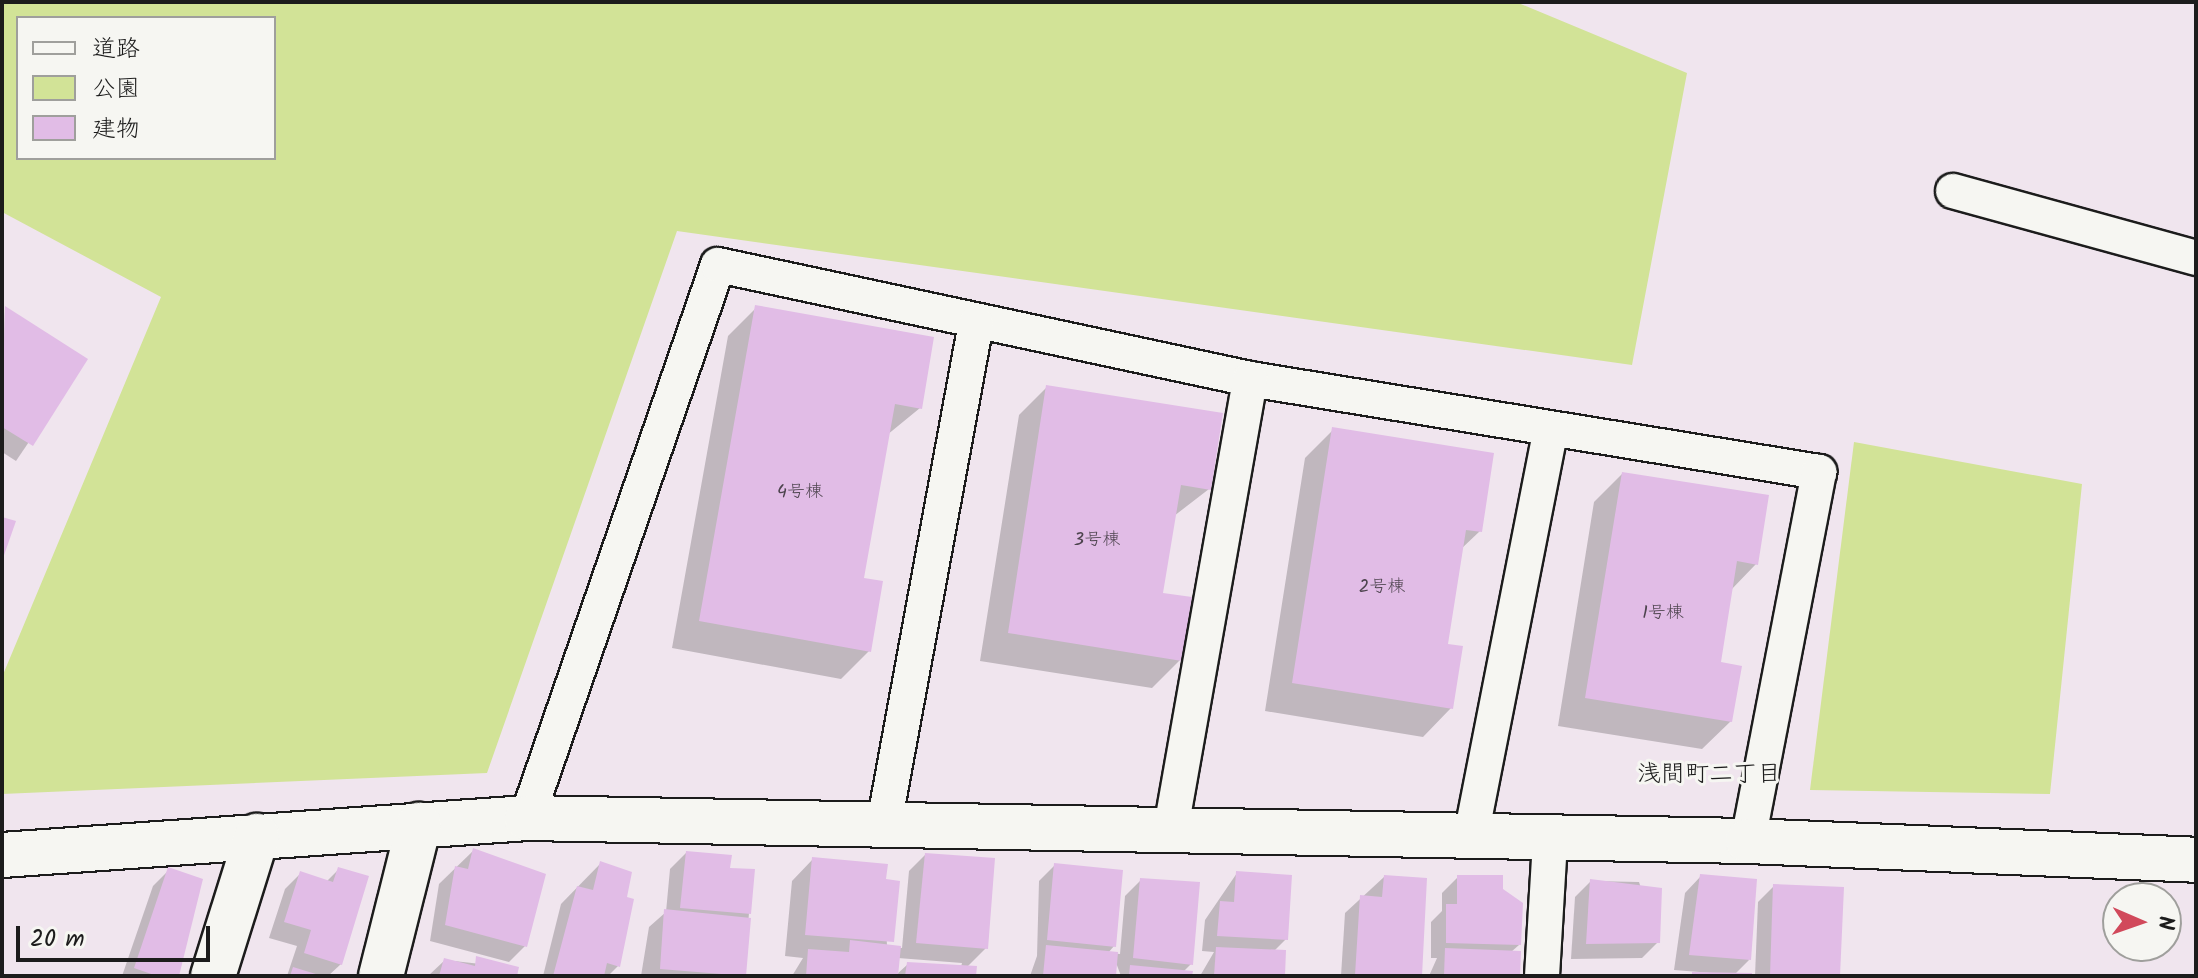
<!DOCTYPE html>
<html>
<head>
<meta charset="utf-8">
<style>
  body { margin:0 }
  #map { position:relative; width:2198px; height:978px; overflow:hidden; background:#f0e5ee; font-family:Kalam,"Klee One",sans-serif }
  div>[style] { position:absolute }
  .green>* { inset:0; background:#d2e397 }
  .shadow>* { inset:0; background:#0003 }
  .building>* { inset:0; background:#e1bce6 }
  .roads { filter:drop-shadow(2px 0 #1c1c1c) drop-shadow(-2px 0 #1c1c1c) drop-shadow(0 2px #1c1c1c) drop-shadow(0 -2px #1c1c1c) }
  .lane>* { height:34px; margin:-17px; padding:0 17px; transform-origin:17px; border-radius:17px; background:#f6f6f2 }
  .street>* { height:44px; margin:-22px; padding:0 22px; transform-origin:22px; border-radius:22px; background:#f6f6f2 }
  span { translate:-50% -50%; white-space:nowrap; text-align:center; line-height:1.15; -webkit-text-stroke:6px #f6f6f2; paint-order:stroke }
  .number-label { font-size:18px; color:#4d444e }
  .number-label span { -webkit-text-stroke-width:0 }
  .neighbourhood-label { font-size:24px; color:#1c1c1c }
  .frame { position:absolute; inset:0; border:4px solid #1c1c1c; pointer-events:none }
  .legend { position:absolute; left:16px; top:16px; width:260px; height:144px; box-sizing:border-box; background:#f6f6f2; border:2px solid #9f9f9c; margin:0; padding:10px 14px; list-style:none; font-size:24px; color:#1c1c1c }
  .legend li { display:flex; align-items:center; gap:16px; height:40px }
  .legend b { width:40px; border:2px solid #9f9f9c }
  .north { position:absolute; left:2102px; top:882px; width:80px; height:80px; box-sizing:border-box; background:#f6f6f2; border:2px solid #9f9f9c; border-radius:50%; rotate:92deg; font-size:22px; font-weight:700; line-height:32px; text-align:center; color:#1c1c1c }
  .north::after { content:''; display:block; margin:auto; width:28px; height:36px; background:#d1495b; clip-path:polygon(50% 0,100% 100%,50% 72%,0 100%) }
  .scale { position:absolute; left:16px; top:926px; width:194px; height:36px; box-sizing:border-box; border:4px solid #1c1c1c; border-top:0; padding-left:10px; font-size:24px; line-height:28px; white-space:nowrap; color:#1c1c1c; -webkit-text-stroke:6px #f6f6f2; paint-order:stroke }
</style>
</head>
<body>
<div id="map">
  <div class="green">
    <i style="clip-path:polygon(evenodd,2px 2px,1516px 2px,1687px 73px,1632px 365px,677px 231px,487px 773px,2px 794px,2px 677px,161px 297px,2px 212px,2px 2px,18px 18px,274px 18px,274px 158px,18px 158px,18px 18px)"></i>
    <i style="clip-path:polygon(1854px 442px,2082px 484px,2050px 794px,1810px 790px)"></i>
  </div>
  <div class="shadow">
    <i style="clip-path:polygon(5px 308px,85px 359px,16px 461px,2px 452px)"></i>
    <i style="clip-path:polygon(756px 308px,920px 408px,887px 435px,862px 580px,869px 651px,841px 679px,672px 648px,728px 336px)"></i>
    <i style="clip-path:polygon(1047px 387px,1209px 489px,1174px 516px,1161px 595px,1180px 660px,1152px 688px,980px 661px,1019px 415px)"></i>
    <i style="clip-path:polygon(1333px 430px,1480px 531px,1460px 550px,1445px 646px,1451px 708px,1423px 737px,1265px 711px,1305px 458px)"></i>
    <i style="clip-path:polygon(1622px 474px,1756px 564px,1730px 591px,1718px 664px,1731px 721px,1702px 749px,1558px 726px,1594px 502px)"></i>
    <i style="clip-path:polygon(474px 850px,525px 946px,509px 962px,430px 941px,439px 884px)"></i>
    <i style="clip-path:polygon(686px 853px,728px 870px,749px 913px,744px 976px,641px 976px,649px 927px,666px 912px,670px 869px)"></i>
    <i style="clip-path:polygon(evenodd,925px 855px,986px 948px,967px 967px,974px 976px,792px 976px,803px 958px,785px 956px,792px 881px,813px 859px,884px 881px,887px 946px,902px 948px,909px 871px,925px 855px,898px 958px,962px 963px,961px 967px,908px 964px,896px 975px,898px 958px)"></i>
    <i style="clip-path:polygon(601px 863px,618px 966px,608px 976px,543px 976px,561px 904px)"></i>
    <i style="clip-path:polygon(1055px 865px,1114px 946px,1108px 953px,1120px 954px,1125px 896px,1141px 880px,1191px 964px,1183px 972px,1190px 976px,1121px 976px,1115px 960px,1114px 976px,1030px 976px,1037px 956px,1039px 881px)"></i>
    <i style="clip-path:polygon(339px 869px,341px 964px,328px 976px,287px 976px,297px 946px,269px 938px,285px 889px,301px 873px,326px 882px)"></i>
    <i style="clip-path:polygon(169px 870px,177px 976px,122px 976px,153px 886px)"></i>
    <i style="clip-path:polygon(1237px 873px,1286px 939px,1273px 952px,1283px 976px,1200px 976px,1214px 952px,1202px 951px,1205px 920px)"></i>
    <i style="clip-path:polygon(1701px 876px,1749px 960px,1734px 975px,1750px 976px,1674px 970px,1685px 893px)"></i>
    <i style="clip-path:polygon(1384px 877px,1424px 880px,1420px 976px,1341px 976px,1345px 913px)"></i>
    <i style="clip-path:polygon(1458px 877px,1501px 890px,1519px 945px,1511px 952px,1518px 976px,1429px 976px,1437px 958px,1431px 958px,1431px 922px,1442px 911px,1442px 893px)"></i>
    <i style="clip-path:polygon(1591px 881px,1639px 882px,1658px 942px,1642px 958px,1571px 959px,1575px 897px)"></i>
    <i style="clip-path:polygon(1774px 886px,1838px 976px,1755px 976px,1758px 902px)"></i>
    <i style="clip-path:polygon(445px 960px,516px 968px,515px 976px,428px 976px)"></i>
  </div>
  <div class="building">
    <i style="clip-path:polygon(755px 305px,934px 337px,922px 409px,895px 404px,864px 578px,883px 581px,871px 652px,699px 621px)"></i>
    <i style="clip-path:polygon(5px 306px,88px 359px,33px 446px,2px 427px)"></i>
    <i style="clip-path:polygon(1046px 385px,1223px 413px,1211px 490px,1181px 485px,1163px 593px,1192px 597px,1182px 661px,1008px 633px)"></i>
    <i style="clip-path:polygon(1332px 427px,1494px 453px,1482px 532px,1466px 530px,1448px 644px,1463px 646px,1453px 709px,1292px 683px)"></i>
    <i style="clip-path:polygon(1622px 472px,1769px 495px,1758px 565px,1737px 561px,1721px 662px,1742px 666px,1732px 722px,1585px 698px)"></i>
    <i style="clip-path:polygon(2px 517px,16px 521px,2px 561px)"></i>
    <i style="clip-path:polygon(473px 848px,546px 874px,527px 947px,445px 925px,455px 866px,468px 869px)"></i>
    <i style="clip-path:polygon(686px 851px,732px 855px,730px 868px,755px 869px,751px 914px,680px 908px)"></i>
    <i style="clip-path:polygon(925px 853px,995px 858px,988px 949px,916px 943px)"></i>
    <i style="clip-path:polygon(812px 857px,888px 864px,886px 879px,900px 881px,894px 942px,805px 935px)"></i>
    <i style="clip-path:polygon(600px 861px,632px 872px,627px 897px,634px 899px,620px 967px,607px 963px,604px 976px,553px 976px,577px 886px,593px 890px)"></i>
    <i style="clip-path:polygon(1054px 863px,1123px 870px,1116px 947px,1047px 940px)"></i>
    <i style="clip-path:polygon(168px 867px,203px 879px,179px 976px,157px 976px,134px 968px)"></i>
    <i style="clip-path:polygon(338px 867px,369px 876px,342px 965px,304px 953px,311px 930px,284px 922px,300px 871px,333px 882px)"></i>
    <i style="clip-path:polygon(1236px 871px,1292px 875px,1288px 940px,1217px 936px,1220px 901px,1234px 902px)"></i>
    <i style="clip-path:polygon(1700px 874px,1757px 879px,1751px 960px,1689px 955px)"></i>
    <i style="clip-path:polygon(1384px 875px,1427px 878px,1422px 976px,1355px 975px,1360px 895px,1382px 897px)"></i>
    <i style="clip-path:polygon(1457px 875px,1503px 875px,1503px 889px,1523px 903px,1521px 945px,1446px 943px,1446px 904px,1457px 904px)"></i>
    <i style="clip-path:polygon(1140px 878px,1200px 882px,1193px 965px,1133px 958px)"></i>
    <i style="clip-path:polygon(1590px 879px,1662px 888px,1660px 943px,1586px 944px)"></i>
    <i style="clip-path:polygon(1773px 884px,1844px 887px,1840px 976px,1770px 976px)"></i>
    <i style="clip-path:polygon(664px 909px,751px 918px,746px 976px,660px 969px)"></i>
    <i style="clip-path:polygon(850px 940px,901px 946px,898px 976px,806px 976px,808px 949px,849px 952px)"></i>
    <i style="clip-path:polygon(1046px 945px,1118px 952px,1116px 976px,1043px 976px)"></i>
    <i style="clip-path:polygon(1216px 947px,1286px 950px,1285px 976px,1214px 976px)"></i>
    <i style="clip-path:polygon(1445px 948px,1521px 951px,1520px 976px,1444px 976px)"></i>
    <i style="clip-path:polygon(476px 956px,519px 967px,517px 976px,439px 976px,444px 958px,475px 966px)"></i>
    <i style="clip-path:polygon(907px 962px,977px 966px,976px 976px,905px 976px)"></i>
    <i style="clip-path:polygon(1130px 965px,1193px 971px,1192px 976px,1129px 976px)"></i>
    <i style="clip-path:polygon(293px 967px,319px 975px,319px 976px,290px 976px)"></i>
    <i style="clip-path:polygon(1692px 972px,1752px 973px,1752px 976px,1692px 976px)"></i>
  </div>
  <div class="roads">
    <div class="lane">
      <i style="left:1953px;top:191px;width:252px;rotate:15.4deg"></i>
      <i style="left:527px;top:818px;width:585px;rotate:-70.95deg"></i>
      <i style="left:718px;top:265px;width:544px;rotate:12.09deg"></i>
      <i style="left:1250px;top:379px;width:577px;rotate:9.28deg"></i>
      <i style="left:1819px;top:472px;width:376px;rotate:100.9deg"></i>
      <i style="left:884px;top:824px;width:509px;rotate:-79.59deg"></i>
      <i style="left:1170px;top:834px;width:462px;rotate:-80deg"></i>
      <i style="left:1470px;top:841px;width:419px;rotate:-78.9deg"></i>
      <i style="left:1542px;top:976px;width:135px;rotate:-86.6deg"></i>
    </div>
    <div class="street">
      <i style="left:2px;top:855px;width:526px;rotate:-4.03deg"></i>
      <i style="left:527px;top:818px;width:1221px;rotate:1.08deg"></i>
      <i style="left:1748px;top:841px;width:448px;rotate:2.4deg"></i>
      <i style="left:213px;top:976px;width:147px;rotate:-72.6deg"></i>
      <i style="left:381px;top:976px;width:156px;rotate:-75.9deg"></i>
    </div>
  </div>
  <div class="number-label">
    <span style="left:800px;top:493px">4号棟</span>
    <span style="left:1097px;top:541px">3号棟</span>
    <span style="left:1382px;top:588px">2号棟</span>
    <span style="left:1663px;top:614px">1号棟</span>
  </div>
  <div class="neighbourhood-label">
    <span style="left:1709px;top:775px">浅間町二丁目</span>
  </div>
  <div class="frame"></div>
  <ul class="legend">
  <li><b style="height:10px;background:#f6f6f2"></b>道路</li>
  <li><b style="height:22px;background:#d2e397"></b>公園</li>
  <li><b style="height:22px;background:#e1bce6"></b>建物</li>
  </ul>
  <div class="north">N</div>
  <div class="scale">20 m</div>
</div>
</body>
</html>
